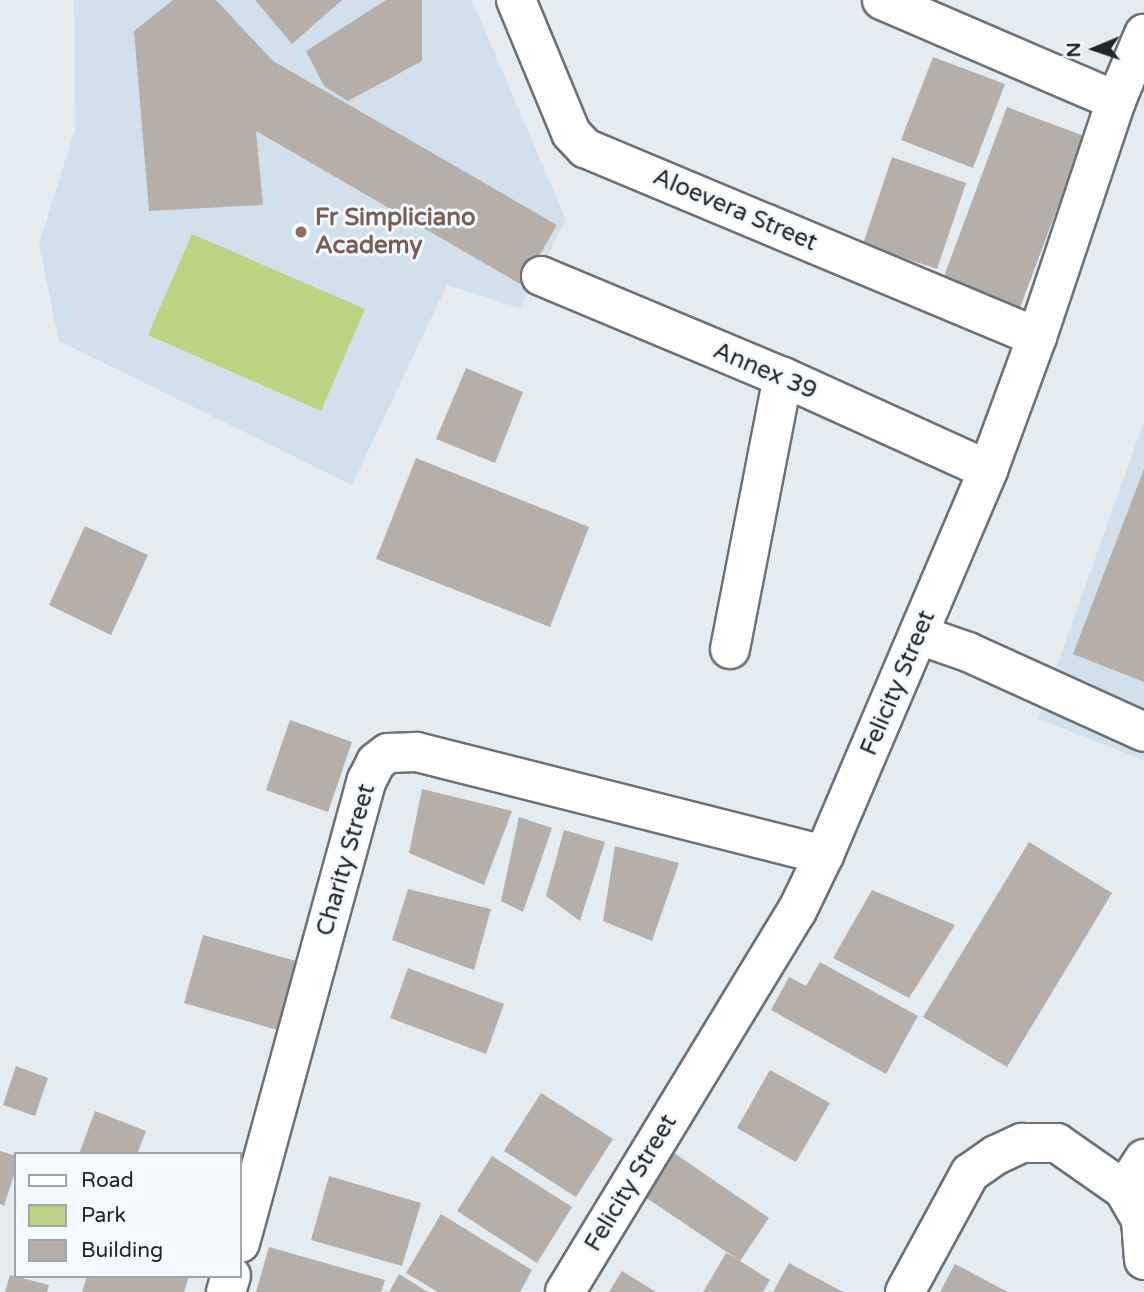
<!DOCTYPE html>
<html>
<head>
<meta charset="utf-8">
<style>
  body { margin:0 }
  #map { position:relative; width:1144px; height:1292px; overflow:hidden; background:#e4ecf2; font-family:"Varela Round",sans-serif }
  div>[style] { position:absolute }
  .built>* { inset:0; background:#d2e0ec }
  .green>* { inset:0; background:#bbd481 }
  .building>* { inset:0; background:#b6aea9 }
  .roads { filter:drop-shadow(2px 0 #6b7177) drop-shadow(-2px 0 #6b7177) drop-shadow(0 2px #6b7177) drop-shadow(0 -2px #6b7177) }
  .minor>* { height:38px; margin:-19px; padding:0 19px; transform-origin:19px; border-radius:19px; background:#fff }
  .dots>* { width:19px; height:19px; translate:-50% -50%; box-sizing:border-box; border:4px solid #f3f9fe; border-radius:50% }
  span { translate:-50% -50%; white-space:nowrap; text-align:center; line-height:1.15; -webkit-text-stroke:6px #f3f9fe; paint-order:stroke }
  .street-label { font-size:24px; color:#222527 }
  .education-label { font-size:24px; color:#785e54; font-weight:700 }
  .left { translate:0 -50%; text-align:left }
  .legend { position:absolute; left:14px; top:1152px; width:228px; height:126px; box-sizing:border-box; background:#f3f9fe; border:2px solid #9fa4a8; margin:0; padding:9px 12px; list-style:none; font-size:21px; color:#222527 }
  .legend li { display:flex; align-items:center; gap:14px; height:35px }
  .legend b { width:35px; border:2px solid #9fa4a8 }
  .north { position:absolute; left:1060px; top:14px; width:70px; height:70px; -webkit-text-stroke:5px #f3f9fe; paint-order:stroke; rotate:268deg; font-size:19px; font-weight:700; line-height:28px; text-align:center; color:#222527 }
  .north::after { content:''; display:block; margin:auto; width:24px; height:32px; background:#222527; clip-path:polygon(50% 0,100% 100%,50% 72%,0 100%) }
</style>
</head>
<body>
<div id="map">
  <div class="built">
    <i style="clip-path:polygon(74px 0,472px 0,566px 220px,520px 308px,447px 285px,352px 485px,59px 341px,39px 244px,75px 129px)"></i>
    <i style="clip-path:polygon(1144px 421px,1144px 760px,1038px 719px)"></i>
  </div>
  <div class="green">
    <i style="clip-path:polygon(192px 234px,365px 309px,321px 411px,148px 335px)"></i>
  </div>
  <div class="building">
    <i style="clip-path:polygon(173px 0,216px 0,273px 61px,557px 225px,522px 285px,256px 131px,263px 205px,149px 211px,134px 31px)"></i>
    <i style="clip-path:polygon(255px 0,342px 0,292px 44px)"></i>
    <i style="clip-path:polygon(386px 0,422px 0,422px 61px,348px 101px,324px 86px,306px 51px)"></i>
    <i style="clip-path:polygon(933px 57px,1005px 84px,973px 168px,901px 140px)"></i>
    <i style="clip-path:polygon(1007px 107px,1084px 136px,1020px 308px,943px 279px)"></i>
    <i style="clip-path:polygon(892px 157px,966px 183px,937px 269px,863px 244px)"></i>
    <i style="clip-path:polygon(466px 368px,523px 392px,495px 463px,436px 439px)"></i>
    <i style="clip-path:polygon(416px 458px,589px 527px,550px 627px,376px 559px)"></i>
    <i style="clip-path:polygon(1144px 469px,1144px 682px,1073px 654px)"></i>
    <i style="clip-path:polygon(85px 526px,148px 555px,111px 635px,49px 605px)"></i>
    <i style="clip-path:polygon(290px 720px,352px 742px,328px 812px,266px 790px)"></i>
    <i style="clip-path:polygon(422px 789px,512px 811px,484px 885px,409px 853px)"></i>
    <i style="clip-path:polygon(519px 817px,552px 828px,523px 912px,501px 901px)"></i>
    <i style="clip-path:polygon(564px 830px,605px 842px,580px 921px,546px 896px)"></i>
    <i style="clip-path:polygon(1029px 842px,1112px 893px,1007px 1067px,923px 1017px)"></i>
    <i style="clip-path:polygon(615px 846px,679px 863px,652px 941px,603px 921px)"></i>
    <i style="clip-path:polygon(408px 889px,491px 909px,474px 970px,392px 940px)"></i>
    <i style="clip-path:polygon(872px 890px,955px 925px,909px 998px,833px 958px)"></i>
    <i style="clip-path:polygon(203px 935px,307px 964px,288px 1033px,184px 1003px)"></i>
    <i style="clip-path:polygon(820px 962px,918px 1016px,886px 1074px,771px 1010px,789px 977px,806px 986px)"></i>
    <i style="clip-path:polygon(408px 968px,504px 1004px,486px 1054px,390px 1018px)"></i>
    <i style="clip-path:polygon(16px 1066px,48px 1078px,35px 1116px,3px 1105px)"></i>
    <i style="clip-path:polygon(770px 1070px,830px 1103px,796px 1162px,737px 1128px)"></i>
    <i style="clip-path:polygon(541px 1093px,613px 1139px,576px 1197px,504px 1151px)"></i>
    <i style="clip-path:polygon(95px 1111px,146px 1131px,137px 1154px,79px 1154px)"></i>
    <i style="clip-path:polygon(0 1151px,16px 1156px,16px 1169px,4px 1206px,0 1204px)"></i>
    <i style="clip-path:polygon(674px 1153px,769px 1218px,740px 1261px,770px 1280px,763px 1292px,703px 1292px,726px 1253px,737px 1259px,645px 1197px)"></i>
    <i style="clip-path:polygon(492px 1156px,572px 1207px,537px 1263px,457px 1211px)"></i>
    <i style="clip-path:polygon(329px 1176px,421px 1203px,402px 1266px,311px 1240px)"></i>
    <i style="clip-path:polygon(441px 1214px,532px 1270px,520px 1292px,438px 1292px,406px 1273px)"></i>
    <i style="clip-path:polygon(269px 1247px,385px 1280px,381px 1292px,256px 1292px)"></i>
    <i style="clip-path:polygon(789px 1263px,843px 1292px,773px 1292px)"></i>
    <i style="clip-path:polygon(955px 1264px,1008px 1292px,940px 1292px)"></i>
    <i style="clip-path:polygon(622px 1271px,656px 1292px,609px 1292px)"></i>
    <i style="clip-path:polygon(399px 1274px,428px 1292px,389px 1292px)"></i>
    <i style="clip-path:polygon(10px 1275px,49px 1285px,47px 1292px,5px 1292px)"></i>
    <i style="clip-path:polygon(87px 1276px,189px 1276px,184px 1292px,82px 1292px)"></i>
  </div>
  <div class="roads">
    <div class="minor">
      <i style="left:516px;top:0;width:144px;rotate:67.5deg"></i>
      <i style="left:571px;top:133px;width:21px;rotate:47deg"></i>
      <i style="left:585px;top:148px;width:490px;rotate:22.7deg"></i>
      <i style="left:882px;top:0;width:255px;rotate:23.3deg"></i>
      <i style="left:541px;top:276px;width:262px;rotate:22.7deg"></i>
      <i style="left:783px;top:377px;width:225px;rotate:24.4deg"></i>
      <i style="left:919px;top:635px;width:52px;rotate:19.1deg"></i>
      <i style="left:968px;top:652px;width:193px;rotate:24.4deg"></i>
      <i style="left:730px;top:649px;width:277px;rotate:-79deg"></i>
      <i style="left:1124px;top:1190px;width:37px;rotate:-57deg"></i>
      <i style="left:240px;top:1243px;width:480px;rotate:-74.7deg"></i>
      <i style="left:367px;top:780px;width:20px;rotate:-63deg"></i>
      <i style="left:376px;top:762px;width:15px;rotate:-37deg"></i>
      <i style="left:388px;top:753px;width:29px;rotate:-2deg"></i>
      <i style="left:417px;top:752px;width:420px;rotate:14.2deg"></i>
      <i style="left:226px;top:1292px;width:17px;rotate:-73deg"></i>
      <i style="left:565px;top:1292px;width:446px;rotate:-58.7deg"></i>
      <i style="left:797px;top:911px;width:62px;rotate:-64.3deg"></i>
      <i style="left:824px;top:855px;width:418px;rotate:-66.9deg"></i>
      <i style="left:988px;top:470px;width:142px;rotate:-69.8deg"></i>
      <i style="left:1037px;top:337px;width:249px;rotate:-71.5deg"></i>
      <i style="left:1116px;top:101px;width:73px;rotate:-67.3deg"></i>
      <i style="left:905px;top:1292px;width:136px;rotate:-61.4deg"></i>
      <i style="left:970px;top:1173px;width:32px;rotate:-35deg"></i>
      <i style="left:996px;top:1155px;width:29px;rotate:-25deg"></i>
      <i style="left:1022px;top:1143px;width:35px"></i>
      <i style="left:1057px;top:1143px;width:82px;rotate:35deg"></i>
      <i style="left:1124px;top:1190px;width:34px;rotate:60deg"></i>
      <i style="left:1141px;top:1220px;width:40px;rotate:85.7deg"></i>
    </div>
  </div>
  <div class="dots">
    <i style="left:301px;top:232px;background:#8d6e63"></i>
  </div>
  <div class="street-label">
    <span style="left:735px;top:210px;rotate:23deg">Aloevera Street</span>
    <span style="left:765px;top:371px;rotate:23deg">Annex 39</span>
    <span style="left:898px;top:683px;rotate:-67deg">Felicity Street</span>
    <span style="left:346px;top:860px;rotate:-74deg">Charity Street</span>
    <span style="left:631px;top:1183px;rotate:-59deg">Felicity Street</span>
  </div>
  <div class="education-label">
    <span class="left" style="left:315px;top:232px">Fr Simpliciano<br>Academy</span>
  </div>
  <ul class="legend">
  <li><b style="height:9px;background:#fff"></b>Road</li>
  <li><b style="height:19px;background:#bbd481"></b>Park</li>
  <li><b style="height:19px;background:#b6aea9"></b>Building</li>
  </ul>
  <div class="north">N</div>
</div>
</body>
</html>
